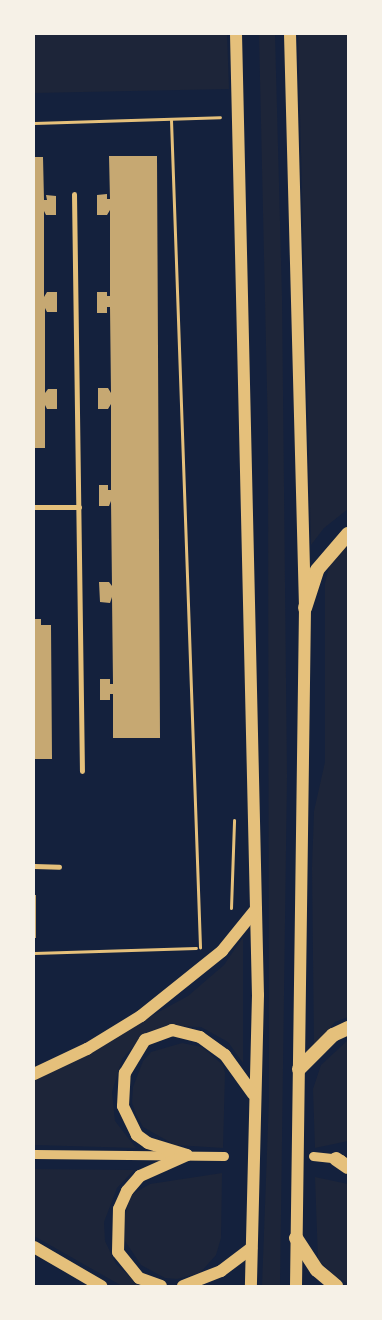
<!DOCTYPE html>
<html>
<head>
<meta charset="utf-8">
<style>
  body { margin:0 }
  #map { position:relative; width:382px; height:1320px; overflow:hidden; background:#14213d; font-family:Spectral,serif }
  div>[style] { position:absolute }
  .green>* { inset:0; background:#1d2539 }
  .building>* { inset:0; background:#c6a872 }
  .path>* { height:3px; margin:-1.5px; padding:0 1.5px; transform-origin:1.5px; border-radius:1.5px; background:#e5c07b }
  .minor>* { height:5px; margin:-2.5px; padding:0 2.5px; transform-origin:2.5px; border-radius:2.5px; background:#e5c07b }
  .tertiary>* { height:9px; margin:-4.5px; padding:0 4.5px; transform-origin:4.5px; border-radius:4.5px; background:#e5c07b }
  .primary>* { height:12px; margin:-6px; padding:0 6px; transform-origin:6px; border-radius:6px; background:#e5c07b }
  .trunk>* { height:14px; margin:-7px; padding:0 7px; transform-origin:7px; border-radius:7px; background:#e5c07b }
  span { translate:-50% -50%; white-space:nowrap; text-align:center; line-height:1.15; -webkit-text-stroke:5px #f6f1e7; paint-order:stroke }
  .frame { position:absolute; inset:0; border:35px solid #f6f1e7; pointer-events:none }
</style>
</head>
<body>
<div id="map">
  <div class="green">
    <i style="clip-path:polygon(34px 34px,227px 34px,229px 89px,34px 93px)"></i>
    <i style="clip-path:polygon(259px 34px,275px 34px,282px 297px,287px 776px,280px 1286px,262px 1286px,269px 1098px,268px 434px)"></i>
    <i style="clip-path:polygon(298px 34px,348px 34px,348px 509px,324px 528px,311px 545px)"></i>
    <i style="clip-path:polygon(348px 540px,348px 1017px,335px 1022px,314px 1047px,312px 868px,314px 811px,325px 762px,325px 583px,330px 563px)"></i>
    <i style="clip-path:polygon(243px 937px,243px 1063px,228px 1042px,201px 1027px,166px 1026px,146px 1033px,122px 1059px,112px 1092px,115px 1121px,136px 1148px,34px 1145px,34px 1080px,188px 996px,224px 965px)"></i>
    <i style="clip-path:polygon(348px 1040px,348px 1141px,315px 1148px,313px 1089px,321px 1065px)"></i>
    <i style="clip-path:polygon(182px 1043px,202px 1047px,223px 1065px,225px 1073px,223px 1148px,175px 1145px,143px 1127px,136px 1114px,132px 1103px,133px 1087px,143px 1061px,151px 1052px)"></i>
    <i style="clip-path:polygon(34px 1169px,134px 1170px,117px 1188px,104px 1222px,105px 1241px,116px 1264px,140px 1286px,122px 1286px,34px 1236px)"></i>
    <i style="clip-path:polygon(222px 1173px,221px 1238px,216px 1255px,200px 1273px,177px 1279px,165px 1278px,141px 1265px,125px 1241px,124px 1218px,131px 1195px,150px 1184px)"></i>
    <i style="clip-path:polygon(315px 1177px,348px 1184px,348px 1283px,337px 1278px,318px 1260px)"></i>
  </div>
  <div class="building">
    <i style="clip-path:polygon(109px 156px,157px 156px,160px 738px,113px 738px,113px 694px,110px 694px,110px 700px,100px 700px,100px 679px,110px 679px,110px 684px,113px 684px,112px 597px,110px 603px,100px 602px,99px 582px,109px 582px,112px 586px,111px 501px,109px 506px,99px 506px,99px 485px,108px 485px,108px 490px,111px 490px,111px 404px,108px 409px,98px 409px,98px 388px,108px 388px,111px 393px,110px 307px,107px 307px,107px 313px,97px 313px,97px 292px,107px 292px,107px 296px,110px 296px,110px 210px,107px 215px,97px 215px,97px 195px,107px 194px,107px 199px,110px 199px)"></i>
    <i style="clip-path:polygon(34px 157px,43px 157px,44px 200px,47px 200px,46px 195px,56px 196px,56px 215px,46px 215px,44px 211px,44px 297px,47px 292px,57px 292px,57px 312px,47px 312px,45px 308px,45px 393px,48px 389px,57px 389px,57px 409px,47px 409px,45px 405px,45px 448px,34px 448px)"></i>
    <i style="clip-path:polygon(34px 619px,41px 619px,41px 625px,51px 625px,52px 759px,34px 759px)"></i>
    <i style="clip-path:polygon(34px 895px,36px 895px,36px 938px,34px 938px)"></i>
  </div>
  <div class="path">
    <i style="left:171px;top:120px;width:828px;rotate:87.99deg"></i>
    <i style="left:34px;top:123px;width:186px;rotate:-1.8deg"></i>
    <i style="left:231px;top:908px;width:88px;rotate:-88deg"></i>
    <i style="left:34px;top:953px;width:162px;rotate:-1.8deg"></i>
  </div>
  <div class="minor">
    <i style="left:74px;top:194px;width:577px;rotate:89.21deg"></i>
    <i style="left:34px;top:507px;width:45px"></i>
    <i style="left:34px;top:866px;width:25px;rotate:2deg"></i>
  </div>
  <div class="tertiary">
    <i style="left:34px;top:1154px;width:190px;rotate:0.6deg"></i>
    <i style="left:313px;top:1156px;width:28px;rotate:6deg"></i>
  </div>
  <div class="primary">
    <i style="left:236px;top:34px;width:961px;rotate:88.69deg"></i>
    <i style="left:258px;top:995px;width:291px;rotate:91.4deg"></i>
    <i style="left:290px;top:34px;width:574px;rotate:88.5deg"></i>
    <i style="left:305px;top:608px;width:678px;rotate:90.76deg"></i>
    <i style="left:34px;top:1074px;width:59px;rotate:-25.3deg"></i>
    <i style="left:87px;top:1049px;width:63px;rotate:-31.4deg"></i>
    <i style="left:141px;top:1016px;width:104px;rotate:-38.7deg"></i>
    <i style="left:222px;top:951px;width:54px;rotate:-51deg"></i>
    <i style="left:187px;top:1155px;width:41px;rotate:-162.9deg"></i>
    <i style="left:148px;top:1143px;width:14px;rotate:-144deg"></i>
    <i style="left:137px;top:1135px;width:32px;rotate:-116deg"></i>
    <i style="left:123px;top:1106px;width:33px;rotate:-87deg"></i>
    <i style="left:125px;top:1073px;width:39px;rotate:-59deg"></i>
    <i style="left:145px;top:1040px;width:29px;rotate:-20deg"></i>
    <i style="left:172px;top:1030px;width:29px;rotate:14deg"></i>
    <i style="left:200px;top:1037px;width:31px;rotate:36deg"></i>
    <i style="left:225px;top:1055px;width:48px;rotate:54.3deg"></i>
    <i style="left:34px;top:1247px;width:78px;rotate:30.2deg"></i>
    <i style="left:161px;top:1286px;width:23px;rotate:-160deg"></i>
    <i style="left:139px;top:1278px;width:33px;rotate:-129deg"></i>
    <i style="left:118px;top:1252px;width:43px;rotate:-88.7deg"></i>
    <i style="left:119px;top:1209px;width:20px;rotate:-66deg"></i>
    <i style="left:127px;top:1191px;width:20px;rotate:-49deg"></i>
    <i style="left:140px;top:1176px;width:51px;rotate:-24.1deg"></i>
    <i style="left:183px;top:1286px;width:41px;rotate:-21.5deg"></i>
    <i style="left:221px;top:1271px;width:38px;rotate:-37deg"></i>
  </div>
  <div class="trunk">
    <i style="left:305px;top:608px;width:40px;rotate:-72deg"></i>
    <i style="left:317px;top:570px;width:48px;rotate:-49.3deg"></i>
    <i style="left:299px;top:1069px;width:48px;rotate:-45deg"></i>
    <i style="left:333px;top:1035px;width:17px;rotate:-25deg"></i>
    <i style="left:336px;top:1159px;width:14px;rotate:34deg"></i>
    <i style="left:296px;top:1238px;width:38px;rotate:57deg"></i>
    <i style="left:317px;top:1270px;width:25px;rotate:40deg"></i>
  </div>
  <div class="frame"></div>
</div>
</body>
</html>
